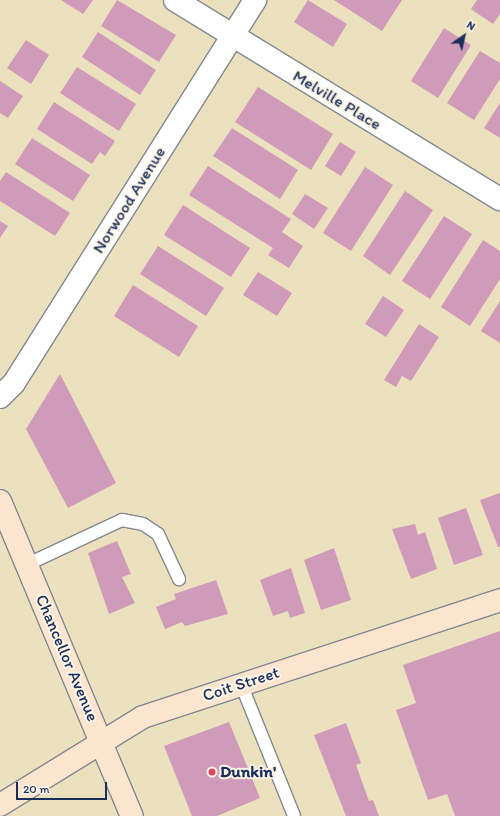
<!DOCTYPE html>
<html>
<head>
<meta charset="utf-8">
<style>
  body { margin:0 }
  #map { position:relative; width:500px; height:816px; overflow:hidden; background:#ece1bf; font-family:Itim,sans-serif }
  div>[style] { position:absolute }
  .building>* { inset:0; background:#d09ab9 }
  .roads { filter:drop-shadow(1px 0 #84888e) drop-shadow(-1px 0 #84888e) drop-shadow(0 1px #84888e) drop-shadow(0 -1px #84888e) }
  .service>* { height:12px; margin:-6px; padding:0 6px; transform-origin:6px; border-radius:6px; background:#fff }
  .minor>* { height:22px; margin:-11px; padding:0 11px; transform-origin:11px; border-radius:11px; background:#fff }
  .secondary>* { height:22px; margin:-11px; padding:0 11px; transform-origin:11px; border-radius:11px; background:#fbe5cf }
  .dots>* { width:11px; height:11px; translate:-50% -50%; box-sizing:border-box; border:2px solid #fcf5e5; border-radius:50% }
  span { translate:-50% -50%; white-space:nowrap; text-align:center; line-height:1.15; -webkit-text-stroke:4px #fcf5e5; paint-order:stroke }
  .street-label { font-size:17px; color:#1b2f5e }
  .poi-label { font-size:17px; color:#1b2f5e; font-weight:700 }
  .left { translate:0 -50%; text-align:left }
  .north { position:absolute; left:444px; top:16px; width:40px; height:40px; -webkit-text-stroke:3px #fcf5e5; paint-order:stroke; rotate:34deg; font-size:11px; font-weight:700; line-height:16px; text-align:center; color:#1b2f5e }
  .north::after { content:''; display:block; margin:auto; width:14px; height:18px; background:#1b2f5e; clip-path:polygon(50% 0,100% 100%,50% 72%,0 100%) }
  .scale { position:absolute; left:16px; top:782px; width:91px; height:18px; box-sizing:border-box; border:2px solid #1b2f5e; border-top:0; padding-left:5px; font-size:12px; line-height:14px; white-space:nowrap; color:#1b2f5e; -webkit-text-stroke:3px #fcf5e5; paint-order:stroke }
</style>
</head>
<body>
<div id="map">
  <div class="building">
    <i style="clip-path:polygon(61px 0,93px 0,83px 14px)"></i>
    <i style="clip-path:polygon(117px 0,176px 35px,159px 62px,101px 26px)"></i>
    <i style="clip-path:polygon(308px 0,347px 24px,333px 47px,294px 22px)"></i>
    <i style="clip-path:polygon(334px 0,402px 0,382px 31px)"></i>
    <i style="clip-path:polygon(477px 0,500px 0,500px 14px,493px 24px,471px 9px)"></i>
    <i style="clip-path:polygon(444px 28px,471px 45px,438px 98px,411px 81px)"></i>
    <i style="clip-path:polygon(98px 32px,156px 70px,140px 95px,82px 57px)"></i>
    <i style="clip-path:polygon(26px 40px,49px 55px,31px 84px,7px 68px)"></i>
    <i style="clip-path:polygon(480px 51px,500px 63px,500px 79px,474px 120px,447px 103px)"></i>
    <i style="clip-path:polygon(77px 67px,136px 104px,119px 131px,60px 93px)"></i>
    <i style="clip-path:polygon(0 81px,23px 96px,8px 118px,0 113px)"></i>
    <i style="clip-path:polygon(258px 87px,333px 134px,311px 170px,235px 122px)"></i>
    <i style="clip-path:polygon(54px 102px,115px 141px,105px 156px,100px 152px,92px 164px,37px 129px)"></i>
    <i style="clip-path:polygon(500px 103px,500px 138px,484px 128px)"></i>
    <i style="clip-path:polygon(232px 128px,298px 170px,280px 199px,213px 156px)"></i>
    <i style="clip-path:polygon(32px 138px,90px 175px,73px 201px,15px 164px)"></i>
    <i style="clip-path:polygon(340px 142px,356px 152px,341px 176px,325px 166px)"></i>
    <i style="clip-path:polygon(208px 166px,291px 219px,282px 232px,303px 246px,289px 268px,268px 255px,273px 248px,189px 195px)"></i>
    <i style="clip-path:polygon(365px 167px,393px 185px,351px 251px,323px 233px)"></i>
    <i style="clip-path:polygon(6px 172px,70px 213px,55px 236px,0 201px,0 181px)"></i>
    <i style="clip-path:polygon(405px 191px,433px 210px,390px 275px,363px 256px)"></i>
    <i style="clip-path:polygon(305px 194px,328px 208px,314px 229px,292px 214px)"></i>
    <i style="clip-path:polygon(183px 205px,250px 248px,231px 277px,164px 235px)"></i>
    <i style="clip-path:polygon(444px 216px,472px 234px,430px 299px,402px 281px)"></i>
    <i style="clip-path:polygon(0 221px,8px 226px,0 238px)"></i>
    <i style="clip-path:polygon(483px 240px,500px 251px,500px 279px,470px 326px,441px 307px)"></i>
    <i style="clip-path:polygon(158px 246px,224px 288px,206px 316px,140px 274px)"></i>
    <i style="clip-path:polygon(258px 272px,292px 293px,277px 316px,243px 295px)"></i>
    <i style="clip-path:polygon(133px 285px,198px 326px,179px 357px,114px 316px)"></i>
    <i style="clip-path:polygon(383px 296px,404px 310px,386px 337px,365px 324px)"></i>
    <i style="clip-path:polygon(500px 301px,500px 343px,481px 331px)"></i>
    <i style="clip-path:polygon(419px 324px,439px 337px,411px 381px,402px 376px,396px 387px,384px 380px)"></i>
    <i style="clip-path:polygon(60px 374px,116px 483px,68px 508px,26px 429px)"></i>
    <i style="clip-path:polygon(500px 493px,500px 547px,498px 547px,480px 500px)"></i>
    <i style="clip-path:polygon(466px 508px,483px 555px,454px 565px,438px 518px)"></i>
    <i style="clip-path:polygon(415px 524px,418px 535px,425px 532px,437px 569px,411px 579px,392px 529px)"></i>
    <i style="clip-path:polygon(117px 541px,131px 574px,122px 577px,135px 603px,109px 614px,88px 553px)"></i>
    <i style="clip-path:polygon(334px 548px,351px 600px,321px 610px,304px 560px)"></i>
    <i style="clip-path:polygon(291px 568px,305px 613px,290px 618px,288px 611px,273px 616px,260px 580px)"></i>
    <i style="clip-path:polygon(216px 580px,228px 614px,185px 626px,182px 622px,165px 629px,156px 607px,176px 599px,174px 594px)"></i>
    <i style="clip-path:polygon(500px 631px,500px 816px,455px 816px,447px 794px,428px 800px,396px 710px,416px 703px,403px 665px)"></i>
    <i style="clip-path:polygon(229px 722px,260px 798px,217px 816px,192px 816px,164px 746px)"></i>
    <i style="clip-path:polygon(346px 723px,361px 763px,356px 765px,369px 801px,373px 800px,379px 816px,346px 816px,314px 735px)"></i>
  </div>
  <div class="roads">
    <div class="service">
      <i style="left:28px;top:564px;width:104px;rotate:-25.1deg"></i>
      <i style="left:122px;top:520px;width:21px;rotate:11deg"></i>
      <i style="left:143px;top:524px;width:18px;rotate:34deg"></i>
      <i style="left:158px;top:534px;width:50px;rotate:65deg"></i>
      <i style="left:241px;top:684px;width:142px;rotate:68.1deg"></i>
    </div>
    <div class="minor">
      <i style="left:175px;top:0;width:381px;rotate:31.5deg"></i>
      <i style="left:0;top:397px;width:20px;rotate:-45deg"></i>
      <i style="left:14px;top:383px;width:453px;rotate:-57.8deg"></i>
    </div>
    <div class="secondary">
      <i style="left:0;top:501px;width:342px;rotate:67.3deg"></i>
      <i style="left:0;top:805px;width:168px;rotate:-31.6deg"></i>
      <i style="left:143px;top:717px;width:376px;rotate:-18.1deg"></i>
    </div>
  </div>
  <div class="dots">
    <i style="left:212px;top:772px;background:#d1495b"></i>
  </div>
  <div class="street-label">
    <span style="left:337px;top:100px;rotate:31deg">Melville Place</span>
    <span style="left:129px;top:200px;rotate:-58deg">Norwood Avenue</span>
    <span style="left:67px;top:658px;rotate:67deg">Chancellor Avenue</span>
    <span style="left:241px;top:684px;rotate:-18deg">Coit Street</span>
  </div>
  <div class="poi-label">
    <span class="left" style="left:220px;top:772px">Dunkin'</span>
  </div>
  <div class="north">N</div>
  <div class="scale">20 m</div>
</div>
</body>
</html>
